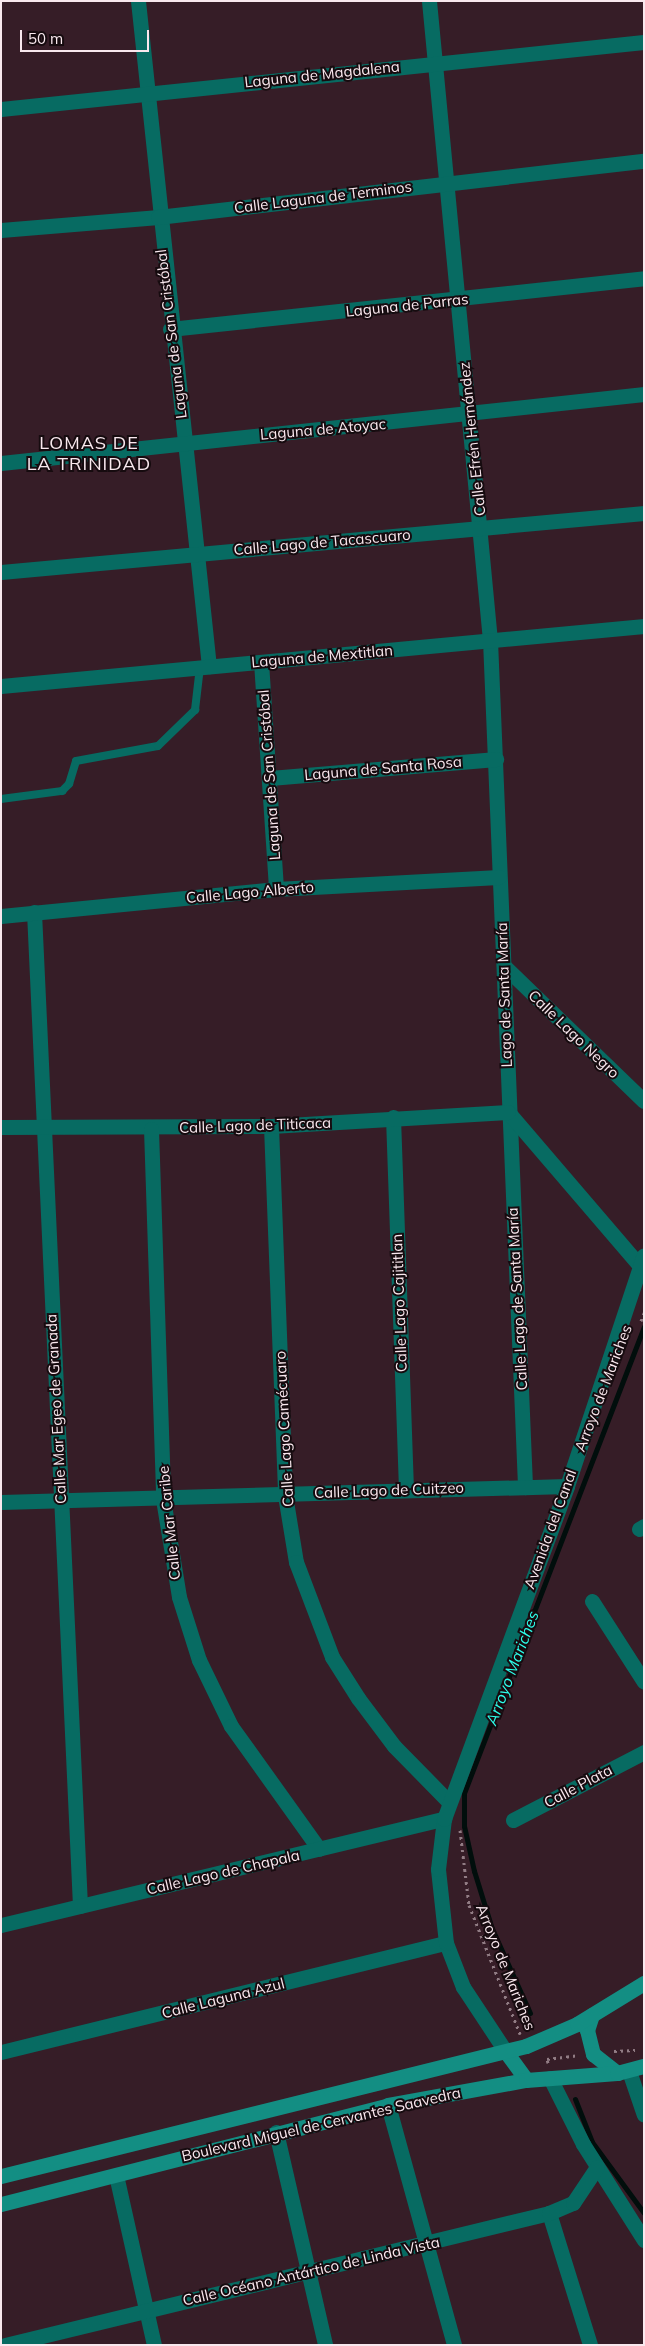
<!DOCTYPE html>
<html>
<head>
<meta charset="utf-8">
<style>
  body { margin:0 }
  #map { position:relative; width:645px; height:2346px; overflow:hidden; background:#361d27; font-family:Mulish,sans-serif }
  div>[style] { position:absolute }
  .stream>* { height:5px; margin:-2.5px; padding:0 2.5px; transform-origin:2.5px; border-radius:2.5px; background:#010e0c }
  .path>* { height:3px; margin-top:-1.5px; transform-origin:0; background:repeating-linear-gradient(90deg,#917c84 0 2.5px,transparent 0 6.5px) }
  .lane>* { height:8px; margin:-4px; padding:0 4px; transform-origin:4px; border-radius:4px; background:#076b62 }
  .street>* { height:15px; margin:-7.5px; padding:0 7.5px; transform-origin:7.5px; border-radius:7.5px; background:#076b62 }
  .secondary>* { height:15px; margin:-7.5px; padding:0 7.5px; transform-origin:7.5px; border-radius:7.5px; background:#138e83 }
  span { translate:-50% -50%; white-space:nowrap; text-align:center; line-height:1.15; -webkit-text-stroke:4px #160b0f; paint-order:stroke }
  .street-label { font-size:15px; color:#f9e8ee }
  .water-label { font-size:16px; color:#2dfeeb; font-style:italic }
  .quarter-label { font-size:18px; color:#f9e8ee; letter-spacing:1px }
  .frame { position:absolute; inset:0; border:2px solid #f9e8ee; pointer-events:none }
  .scale { position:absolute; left:20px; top:30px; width:129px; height:22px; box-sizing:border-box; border:2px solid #f9e8ee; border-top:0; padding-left:6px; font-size:15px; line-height:18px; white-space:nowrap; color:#f9e8ee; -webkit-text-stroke:4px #160b0f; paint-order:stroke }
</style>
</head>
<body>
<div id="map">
  <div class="stream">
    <i style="left:530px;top:2013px;width:92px;rotate:-114.3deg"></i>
    <i style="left:492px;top:1929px;width:61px;rotate:-107.2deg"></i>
    <i style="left:474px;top:1871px;width:46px;rotate:-102.5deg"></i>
    <i style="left:464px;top:1826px;width:33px;rotate:-90deg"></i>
    <i style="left:464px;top:1793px;width:500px;rotate:-68.9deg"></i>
    <i style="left:575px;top:2099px;width:46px;rotate:68.4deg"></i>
    <i style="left:592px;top:2142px;width:88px;rotate:53.8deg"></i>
  </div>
  <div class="path">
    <i style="left:641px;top:1321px;width:9px;rotate:-69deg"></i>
    <i style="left:460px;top:1830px;width:76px;rotate:83.2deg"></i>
    <i style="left:469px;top:1905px;width:139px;rotate:68.4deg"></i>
    <i style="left:614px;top:2051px;width:21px;rotate:-3deg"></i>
    <i style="left:548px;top:2063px;width:4px;rotate:-104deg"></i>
    <i style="left:547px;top:2059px;width:31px;rotate:-7deg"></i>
  </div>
  <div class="lane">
    <i style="left:1px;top:799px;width:62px;rotate:-7.5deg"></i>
    <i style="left:62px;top:791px;width:10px;rotate:-45deg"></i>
    <i style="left:69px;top:784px;width:24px;rotate:-73deg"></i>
    <i style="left:76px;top:761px;width:83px;rotate:-10.4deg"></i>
    <i style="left:158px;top:746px;width:52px;rotate:-44.2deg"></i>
    <i style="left:195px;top:710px;width:43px;rotate:-83.4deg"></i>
  </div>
  <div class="street">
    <i style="left:138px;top:1px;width:669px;rotate:83.91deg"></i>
    <i style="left:429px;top:1px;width:642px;rotate:84.55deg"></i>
    <i style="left:490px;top:640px;width:848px;rotate:87.63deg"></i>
    <i style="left:1px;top:109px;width:646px;rotate:-5.95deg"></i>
    <i style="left:1px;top:230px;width:158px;rotate:-4.7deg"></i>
    <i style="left:158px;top:217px;width:489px;rotate:-6.6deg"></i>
    <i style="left:170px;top:329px;width:477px;rotate:-6.1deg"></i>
    <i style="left:1px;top:463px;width:647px;rotate:-6.12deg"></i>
    <i style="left:1px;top:572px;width:646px;rotate:-5.24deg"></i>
    <i style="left:261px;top:662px;width:227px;rotate:86.2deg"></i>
    <i style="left:1px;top:686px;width:646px;rotate:-5.33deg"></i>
    <i style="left:270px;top:778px;width:227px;rotate:-4.8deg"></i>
    <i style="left:34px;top:912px;width:995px;rotate:87.35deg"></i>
    <i style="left:1px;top:916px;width:276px;rotate:-5.6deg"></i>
    <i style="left:276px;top:889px;width:223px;rotate:-3.1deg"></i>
    <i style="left:505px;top:967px;width:193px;rotate:44deg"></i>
    <i style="left:508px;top:1112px;width:203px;rotate:49.4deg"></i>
    <i style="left:393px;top:1117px;width:371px;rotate:88deg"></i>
    <i style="left:271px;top:1126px;width:369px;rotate:87.8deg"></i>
    <i style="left:285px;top:1495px;width:68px;rotate:80.7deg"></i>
    <i style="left:296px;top:1562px;width:102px;rotate:69.2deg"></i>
    <i style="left:332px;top:1657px;width:49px;rotate:57.6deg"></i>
    <i style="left:358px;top:1698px;width:60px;rotate:53.1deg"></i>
    <i style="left:394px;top:1746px;width:78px;rotate:45.5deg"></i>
    <i style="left:1px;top:1127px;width:270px;rotate:-0.2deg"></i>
    <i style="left:271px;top:1126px;width:237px;rotate:-3.4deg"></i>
    <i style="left:151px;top:1129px;width:370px;rotate:88.1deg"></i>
    <i style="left:163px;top:1499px;width:99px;rotate:80.7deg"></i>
    <i style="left:179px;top:1597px;width:66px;rotate:72.4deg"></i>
    <i style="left:199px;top:1660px;width:73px;rotate:64.1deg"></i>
    <i style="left:231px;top:1726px;width:151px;rotate:54.4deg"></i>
    <i style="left:1px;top:1502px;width:566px;rotate:-1.62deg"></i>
    <i style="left:639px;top:1529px;width:6px;rotate:-31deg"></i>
    <i style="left:592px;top:1601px;width:96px;rotate:57.3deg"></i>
    <i style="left:513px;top:1820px;width:148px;rotate:-27.4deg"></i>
    <i style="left:1px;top:1925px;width:456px;rotate:-13.5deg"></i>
    <i style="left:1px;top:2052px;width:458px;rotate:-13.8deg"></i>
    <i style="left:506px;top:2052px;width:78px;rotate:-123.5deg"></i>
    <i style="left:463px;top:1987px;width:47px;rotate:-111.1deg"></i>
    <i style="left:446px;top:1943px;width:74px;rotate:-96.2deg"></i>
    <i style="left:438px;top:1869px;width:50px;rotate:-83.2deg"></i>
    <i style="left:444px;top:1819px;width:355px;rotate:-69.7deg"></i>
    <i style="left:567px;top:1486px;width:243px;rotate:-71.6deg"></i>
    <i style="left:629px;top:2071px;width:46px;rotate:71.2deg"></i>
    <i style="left:550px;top:2078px;width:74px;rotate:63.4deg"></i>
    <i style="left:583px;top:2144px;width:114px;rotate:57.6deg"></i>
    <i style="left:388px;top:2105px;width:249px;rotate:74.6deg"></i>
    <i style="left:276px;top:2132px;width:219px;rotate:77deg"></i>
    <i style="left:116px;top:2175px;width:174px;rotate:77.4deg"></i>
    <i style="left:549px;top:2213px;width:138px;rotate:72.7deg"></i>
    <i style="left:5px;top:2345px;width:560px;rotate:-13.64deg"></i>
    <i style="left:549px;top:2213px;width:26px;rotate:-23deg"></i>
    <i style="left:573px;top:2203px;width:43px;rotate:-56.3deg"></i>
  </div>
  <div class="secondary">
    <i style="left:592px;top:2015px;width:16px;rotate:108deg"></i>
    <i style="left:587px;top:2030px;width:25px;rotate:76deg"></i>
    <i style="left:593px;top:2054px;width:31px;rotate:38deg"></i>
    <i style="left:506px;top:2052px;width:34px;rotate:54deg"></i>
    <i style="left:1px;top:2176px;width:541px;rotate:-13.91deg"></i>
    <i style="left:526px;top:2046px;width:56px;rotate:-23.3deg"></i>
    <i style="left:577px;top:2024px;width:79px;rotate:-31.5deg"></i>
    <i style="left:1px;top:2204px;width:399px;rotate:-14.3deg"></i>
    <i style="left:388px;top:2105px;width:140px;rotate:-10.3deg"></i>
    <i style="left:526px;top:2080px;width:91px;rotate:-4.4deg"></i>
    <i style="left:617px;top:2073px;width:28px;rotate:-15deg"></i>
  </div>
  <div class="street-label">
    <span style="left:322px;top:74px;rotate:-6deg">Laguna de Magdalena</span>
    <span style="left:323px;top:197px;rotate:-7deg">Calle Laguna de Terminos</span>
    <span style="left:407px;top:305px;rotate:-6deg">Laguna de Parras</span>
    <span style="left:171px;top:334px;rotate:-97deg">Laguna de San Cristóbal</span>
    <span style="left:323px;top:429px;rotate:-5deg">Laguna de Atoyac</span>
    <span style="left:472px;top:439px;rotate:-96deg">Calle Efrén Hernández</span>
    <span style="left:322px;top:542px;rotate:-5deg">Calle Lago de Tacascuaro</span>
    <span style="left:322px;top:656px;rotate:-5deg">Laguna de Mextitlan</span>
    <span style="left:383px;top:768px;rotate:-5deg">Laguna de Santa Rosa</span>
    <span style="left:269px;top:775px;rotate:-94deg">Laguna de San Cristóbal</span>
    <span style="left:250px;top:892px;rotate:-5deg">Calle Lago Alberto</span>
    <span style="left:504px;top:995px;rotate:-92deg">Lago de Santa María</span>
    <span style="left:574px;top:1034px;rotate:44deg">Calle Lago Negro</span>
    <span style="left:255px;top:1125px;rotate:-2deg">Calle Lago de Titicaca</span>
    <span style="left:517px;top:1299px;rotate:-93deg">Calle Lago de Santa María</span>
    <span style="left:399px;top:1303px;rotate:-92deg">Calle Lago Cajititlan</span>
    <span style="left:603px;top:1388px;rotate:-69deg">Arroyo de Mariches</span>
    <span style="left:56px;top:1409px;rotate:-93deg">Calle Mar Egeo de Granada</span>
    <span style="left:284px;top:1429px;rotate:-93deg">Calle Lago Camécuaro</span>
    <span style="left:389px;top:1490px;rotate:-2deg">Calle Lago de Cuitzeo</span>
    <span style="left:169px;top:1523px;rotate:-96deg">Calle Mar Caribe</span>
    <span style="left:550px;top:1529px;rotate:-70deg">Avenida del Canal</span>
    <span style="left:578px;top:1786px;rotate:-28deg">Calle Plata</span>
    <span style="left:223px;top:1872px;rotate:-13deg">Calle Lago de Chapala</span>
    <span style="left:506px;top:1967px;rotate:68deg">Arroyo de Mariches</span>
    <span style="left:223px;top:1998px;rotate:-14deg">Calle Laguna Azul</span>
    <span style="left:321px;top:2124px;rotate:-13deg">Boulevard Miguel de Cervantes Saavedra</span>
    <span style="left:311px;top:2271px;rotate:-13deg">Calle Océano Antártico de Linda Vista</span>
  </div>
  <div class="water-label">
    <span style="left:512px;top:1668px;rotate:-69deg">Arroyo Mariches</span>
  </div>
  <div class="quarter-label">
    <span style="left:89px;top:454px">LOMAS DE<br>LA TRINIDAD</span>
  </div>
  <div class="frame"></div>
  <div class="scale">50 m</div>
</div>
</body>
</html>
